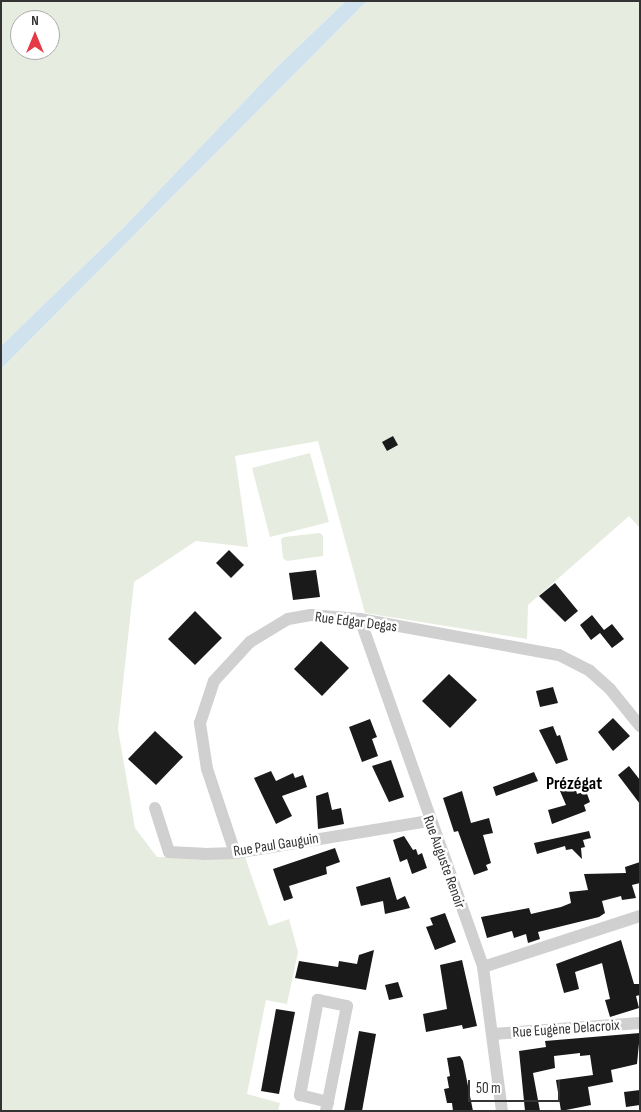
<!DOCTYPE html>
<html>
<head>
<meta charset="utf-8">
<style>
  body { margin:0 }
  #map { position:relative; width:641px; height:1112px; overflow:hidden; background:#fff; font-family:"Sofia Sans Condensed",sans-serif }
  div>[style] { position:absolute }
  .green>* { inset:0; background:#e6ecdf }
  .water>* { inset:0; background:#cfe2ee }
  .building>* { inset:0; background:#1a1a1a }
  .street>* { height:12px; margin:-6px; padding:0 6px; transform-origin:6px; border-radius:6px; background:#d0d0d0 }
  span { translate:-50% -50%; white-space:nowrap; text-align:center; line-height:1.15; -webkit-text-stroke:5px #fff; paint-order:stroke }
  .street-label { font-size:15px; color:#333 }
  .quarter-label { font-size:18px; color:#000; font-weight:700 }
  .frame { position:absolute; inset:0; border:2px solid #333; pointer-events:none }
  .north { position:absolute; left:10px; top:10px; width:50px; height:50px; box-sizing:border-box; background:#fff; border:1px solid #adadad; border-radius:50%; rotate:0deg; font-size:14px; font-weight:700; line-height:20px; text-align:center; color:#333 }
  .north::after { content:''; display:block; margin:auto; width:18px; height:22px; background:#e63946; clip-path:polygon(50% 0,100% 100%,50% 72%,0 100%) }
  .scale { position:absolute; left:468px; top:1080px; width:92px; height:22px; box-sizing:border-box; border:2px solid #333; border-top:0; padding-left:6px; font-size:15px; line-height:18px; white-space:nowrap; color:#333; -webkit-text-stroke:4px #fff; paint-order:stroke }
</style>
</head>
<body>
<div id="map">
  <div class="green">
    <i style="clip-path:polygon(evenodd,1px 1px,346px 1px,278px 66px,125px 226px,1px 346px,1px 1px,20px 20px,50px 20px,50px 50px,20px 50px,20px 20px)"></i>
    <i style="clip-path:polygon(367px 1px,640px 1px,640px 528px,629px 516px,528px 605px,527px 639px,365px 613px,318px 441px,235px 456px,248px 547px,196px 541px,134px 582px,118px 729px,135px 828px,157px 857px,245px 857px,269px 926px,289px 919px,298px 952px,287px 1004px,266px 1000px,247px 1094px,280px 1103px,278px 1111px,1px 1111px,1px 369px)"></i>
    <i style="clip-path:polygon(310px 453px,329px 522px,270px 537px,252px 468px)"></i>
    <i style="clip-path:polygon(320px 533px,323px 536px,323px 556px,287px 561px,283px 558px,281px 539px,284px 537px)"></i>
  </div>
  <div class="water">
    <i style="clip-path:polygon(346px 1px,367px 1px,1px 369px,1px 346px,125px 226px,278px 66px)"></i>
  </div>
  <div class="building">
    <i style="clip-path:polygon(393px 436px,398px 445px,387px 451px,382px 442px)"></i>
    <i style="clip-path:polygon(229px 550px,244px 565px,231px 578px,216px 563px)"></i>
    <i style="clip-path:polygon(316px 570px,320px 597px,293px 600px,289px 573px)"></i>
    <i style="clip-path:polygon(555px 583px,578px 611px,565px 622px,539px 596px)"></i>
    <i style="clip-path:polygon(195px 611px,222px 638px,195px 665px,168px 639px)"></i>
    <i style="clip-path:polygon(592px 615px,604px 630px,612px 624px,624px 639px,612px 648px,600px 633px,591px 640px,580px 625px)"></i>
    <i style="clip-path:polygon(321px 641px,349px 668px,322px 696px,294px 669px)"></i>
    <i style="clip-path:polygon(449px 674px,477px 700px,450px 728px,422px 701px)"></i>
    <i style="clip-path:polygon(553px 687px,558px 703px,540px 707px,536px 691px)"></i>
    <i style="clip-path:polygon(613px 718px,630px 736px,613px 751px,598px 732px)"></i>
    <i style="clip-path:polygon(370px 719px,377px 737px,372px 739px,378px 756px,362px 762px,349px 727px)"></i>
    <i style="clip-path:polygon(553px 726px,557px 736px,560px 735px,568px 760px,556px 764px,539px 730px)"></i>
    <i style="clip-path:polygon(155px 731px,183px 757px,156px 785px,128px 759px)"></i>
    <i style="clip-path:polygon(391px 760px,404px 797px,389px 802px,372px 766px)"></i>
    <i style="clip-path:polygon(629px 766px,640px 780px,640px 804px,618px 775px)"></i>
    <i style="clip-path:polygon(271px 771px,276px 781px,293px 773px,295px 778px,303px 775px,307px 787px,282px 796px,292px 816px,276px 824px,254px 778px)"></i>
    <i style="clip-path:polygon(534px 772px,538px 781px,496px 796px,493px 787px)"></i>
    <i style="clip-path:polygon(575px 786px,577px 794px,586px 791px,590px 802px,584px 805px,586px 811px,552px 824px,548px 810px,566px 805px,560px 791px)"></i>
    <i style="clip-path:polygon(462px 791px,471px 823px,489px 818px,493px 833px,483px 835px,491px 863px,486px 865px,488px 870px,474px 875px,458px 831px,454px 832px,443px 798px)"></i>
    <i style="clip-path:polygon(328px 792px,332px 810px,341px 808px,344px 824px,318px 829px,316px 796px)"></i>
    <i style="clip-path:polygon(589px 831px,591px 838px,583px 840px,585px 847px,581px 848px,582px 859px,572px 849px,566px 850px,565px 846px,537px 854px,534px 843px)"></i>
    <i style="clip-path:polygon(404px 836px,413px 850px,416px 849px,418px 855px,422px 853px,427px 868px,412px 874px,407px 859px,400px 862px,393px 840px)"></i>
    <i style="clip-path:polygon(335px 848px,340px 862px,326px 867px,327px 874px,289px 886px,293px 898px,284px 901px,273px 869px)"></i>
    <i style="clip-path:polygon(640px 862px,640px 883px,632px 885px,636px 898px,622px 900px,621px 896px,602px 901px,605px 913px,599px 917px,538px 932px,540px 939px,528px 943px,526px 934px,514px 938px,512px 931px,487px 938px,481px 917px,529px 908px,531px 914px,561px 907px,571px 903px,569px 892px,588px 890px,584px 874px,626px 873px,625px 867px)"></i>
    <i style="clip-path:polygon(390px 877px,397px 900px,405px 896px,410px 908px,385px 914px,383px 901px,361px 906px,356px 887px)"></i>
    <i style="clip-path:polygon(445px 913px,456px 942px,435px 950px,426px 927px,433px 925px,430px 918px)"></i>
    <i style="clip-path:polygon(621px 940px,634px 984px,640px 984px,640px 995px,636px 996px,639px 1008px,610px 1017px,605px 1000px,610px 999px,602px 963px,575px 972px,579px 989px,564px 993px,556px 964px)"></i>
    <i style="clip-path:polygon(374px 950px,366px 990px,295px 978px,299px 961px,338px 967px,339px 961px,357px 964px,359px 955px)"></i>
    <i style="clip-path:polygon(462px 960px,477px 1026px,463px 1029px,462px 1025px,426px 1032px,423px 1014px,447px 1009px,440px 965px)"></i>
    <i style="clip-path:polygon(398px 982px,403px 997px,389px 1000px,385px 985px)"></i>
    <i style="clip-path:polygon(276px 1009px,295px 1012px,279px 1094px,261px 1091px)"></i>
    <i style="clip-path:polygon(359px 1031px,376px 1034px,362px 1111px,344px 1111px)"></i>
    <i style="clip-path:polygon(640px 1033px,637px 1064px,611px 1070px,613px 1082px,588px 1087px,591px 1105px,561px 1111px,556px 1080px,593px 1075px,590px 1055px,580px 1056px,580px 1053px,554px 1056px,555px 1068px,533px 1073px,540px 1111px,525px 1111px,519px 1051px,546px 1047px,545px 1041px)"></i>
    <i style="clip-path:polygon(460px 1056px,463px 1061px,473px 1111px,453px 1111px,452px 1103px,447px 1103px,444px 1089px,449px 1088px,447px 1077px,450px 1076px,447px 1058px)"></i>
    <i style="clip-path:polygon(640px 1090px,640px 1105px,626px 1107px,624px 1092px)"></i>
  </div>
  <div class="street">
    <i style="left:360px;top:619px;width:369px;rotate:70.5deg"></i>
    <i style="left:483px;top:967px;width:145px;rotate:82.5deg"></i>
    <i style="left:155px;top:808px;width:46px;rotate:72.3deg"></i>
    <i style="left:169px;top:852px;width:35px;rotate:3deg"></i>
    <i style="left:204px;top:854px;width:31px;rotate:-2deg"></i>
    <i style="left:235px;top:853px;width:197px;rotate:-9.4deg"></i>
    <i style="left:235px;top:853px;width:89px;rotate:-108.4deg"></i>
    <i style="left:207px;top:769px;width:47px;rotate:-98.7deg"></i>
    <i style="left:200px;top:723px;width:44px;rotate:-71.6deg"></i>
    <i style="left:214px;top:681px;width:53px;rotate:-47.3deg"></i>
    <i style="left:250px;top:642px;width:44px;rotate:-31.2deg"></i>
    <i style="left:288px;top:619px;width:23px;rotate:-10deg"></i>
    <i style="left:311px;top:615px;width:49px;rotate:4.7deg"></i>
    <i style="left:360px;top:619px;width:202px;rotate:10.3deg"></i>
    <i style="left:559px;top:655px;width:35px;rotate:27deg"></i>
    <i style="left:590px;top:671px;width:27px;rotate:42deg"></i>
    <i style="left:610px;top:689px;width:48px;rotate:51deg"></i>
    <i style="left:483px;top:967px;width:165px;rotate:-18deg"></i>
    <i style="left:493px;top:1034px;width:147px;rotate:-4.3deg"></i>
    <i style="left:326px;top:1111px;width:107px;rotate:-78.7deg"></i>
    <i style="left:347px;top:1006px;width:30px;rotate:-168deg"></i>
    <i style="left:318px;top:1000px;width:97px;rotate:100.7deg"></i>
    <i style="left:300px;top:1095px;width:29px;rotate:14deg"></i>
  </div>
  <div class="street-label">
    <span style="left:356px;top:622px;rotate:7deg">Rue Edgar Degas</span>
    <span style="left:276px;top:845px;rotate:-9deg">Rue Paul Gauguin</span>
    <span style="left:444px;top:862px;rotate:70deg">Rue Auguste Renoir</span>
    <span style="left:566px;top:1029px;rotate:-4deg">Rue Eugène Delacroix</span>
  </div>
  <div class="quarter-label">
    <span style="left:574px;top:784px">Prézégat</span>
  </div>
  <div class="frame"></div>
  <div class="north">N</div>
  <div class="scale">50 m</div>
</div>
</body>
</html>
